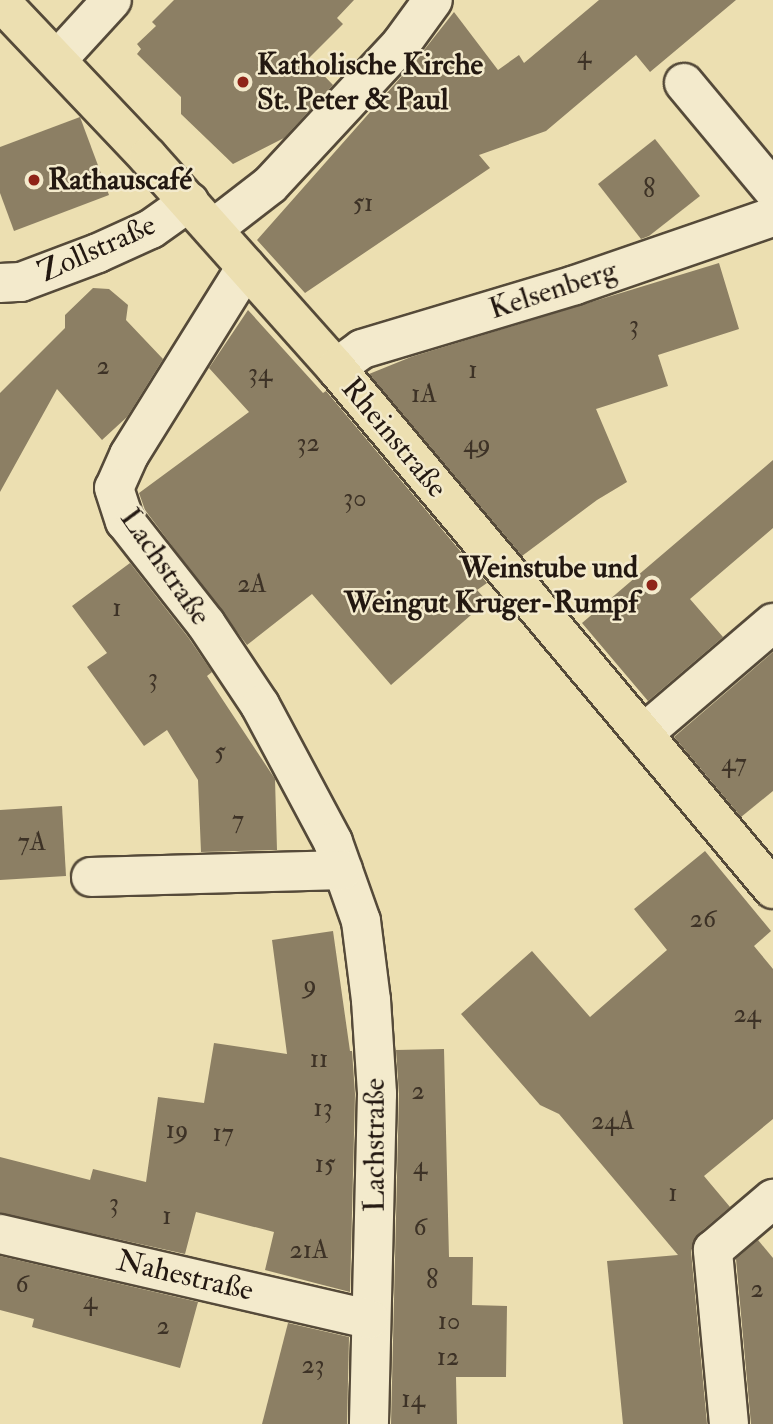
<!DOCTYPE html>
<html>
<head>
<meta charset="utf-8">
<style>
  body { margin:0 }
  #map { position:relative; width:773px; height:1424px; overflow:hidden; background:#ecdfb1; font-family:"IM FELL Double Pica",serif }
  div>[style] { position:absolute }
  .building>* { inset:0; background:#8c7f64 }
  .roads { filter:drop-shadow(2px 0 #554a39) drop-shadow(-2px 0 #554a39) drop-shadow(0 2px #554a39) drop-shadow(0 -2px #554a39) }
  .minor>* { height:38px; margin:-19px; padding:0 19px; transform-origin:19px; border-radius:19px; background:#f3eacc }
  .major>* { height:38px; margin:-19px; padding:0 19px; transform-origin:19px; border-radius:19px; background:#ecdfb1 }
  .dots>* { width:19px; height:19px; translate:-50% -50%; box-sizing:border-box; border:4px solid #f3eacc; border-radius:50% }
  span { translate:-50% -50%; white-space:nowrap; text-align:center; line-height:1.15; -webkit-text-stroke:5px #f3eacc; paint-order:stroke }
  .number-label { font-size:26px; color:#3d3226 }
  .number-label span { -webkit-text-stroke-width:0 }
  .poi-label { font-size:30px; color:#231811; font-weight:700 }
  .left { translate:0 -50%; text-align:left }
  .right { translate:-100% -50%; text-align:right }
  .street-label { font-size:30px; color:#231811 }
</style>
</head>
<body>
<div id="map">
  <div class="building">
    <i style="clip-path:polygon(174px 0,354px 0,337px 18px,343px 24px,308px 59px,333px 85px,284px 138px,233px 164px,181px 114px,181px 97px,137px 54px,141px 49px,137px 44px,156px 26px,152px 22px)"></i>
    <i style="clip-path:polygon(599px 0,736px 0,650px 72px,636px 55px,546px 131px,479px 155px,490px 168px,305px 293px,257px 240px,417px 59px,454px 12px,498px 70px,519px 55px,524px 63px)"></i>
    <i style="clip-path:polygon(80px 117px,109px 195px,14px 231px,0 193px,0 147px)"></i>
    <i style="clip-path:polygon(655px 139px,700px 196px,649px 236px,641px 239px,598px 184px)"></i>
    <i style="clip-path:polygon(719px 263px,739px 329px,658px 355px,668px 386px,596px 409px,627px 482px,597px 500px,522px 556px,369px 374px,411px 357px)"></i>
    <i style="clip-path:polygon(93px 288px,109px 289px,128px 305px,126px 320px,163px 359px,127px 417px,102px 440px,57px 389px,0 492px,0 393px,65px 328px,65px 315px)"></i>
    <i style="clip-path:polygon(248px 310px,323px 393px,326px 391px,487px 583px,477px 590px,487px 601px,391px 685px,312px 594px,247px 645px,145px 510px,139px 493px,249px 412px,209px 368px)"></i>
    <i style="clip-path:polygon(773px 460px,773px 528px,690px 599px,723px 637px,648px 701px,582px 623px)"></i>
    <i style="clip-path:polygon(130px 563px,188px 637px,212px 672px,207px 676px,275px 779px,277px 850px,201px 852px,198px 780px,167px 730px,144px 746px,87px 667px,107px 653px,72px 606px)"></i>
    <i style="clip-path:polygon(773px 652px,773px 791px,741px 817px,674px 737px)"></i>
    <i style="clip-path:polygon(62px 806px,66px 876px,0 880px,0 810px)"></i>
    <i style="clip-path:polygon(705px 851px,771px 931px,754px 946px,773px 969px,773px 1119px,704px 1176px,730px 1207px,698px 1234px,691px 1251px,707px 1424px,623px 1424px,607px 1261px,678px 1255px,559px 1114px,540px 1105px,461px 1014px,532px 951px,590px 1017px,667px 950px,634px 909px)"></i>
    <i style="clip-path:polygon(333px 931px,350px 1051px,352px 1051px,355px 1094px,350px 1292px,265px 1270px,274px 1232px,196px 1212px,185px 1254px,0 1213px,0 1157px,90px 1180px,93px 1169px,146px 1182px,158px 1097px,204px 1103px,214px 1043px,287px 1054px,272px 940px)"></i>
    <i style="clip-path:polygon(444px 1049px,449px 1257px,473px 1257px,472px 1305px,507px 1306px,506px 1377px,456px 1377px,457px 1424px,391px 1424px,399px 1094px,396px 1050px)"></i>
    <i style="clip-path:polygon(758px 1240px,773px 1258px,773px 1424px,751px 1424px,736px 1259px)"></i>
    <i style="clip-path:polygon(0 1256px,198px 1302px,180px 1368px,32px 1327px,34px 1319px,0 1310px)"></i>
    <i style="clip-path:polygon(288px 1323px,349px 1337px,347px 1424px,262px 1424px)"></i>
  </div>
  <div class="roads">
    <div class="minor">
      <i style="left:57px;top:60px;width:81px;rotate:-47.5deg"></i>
      <i style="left:684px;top:83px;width:139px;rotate:50.2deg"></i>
      <i style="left:213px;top:229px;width:72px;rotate:-37.7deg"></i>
      <i style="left:270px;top:185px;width:192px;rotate:-47.1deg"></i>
      <i style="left:401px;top:44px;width:54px;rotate:-54deg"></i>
      <i style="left:246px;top:267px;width:221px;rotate:121.9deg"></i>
      <i style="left:129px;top:455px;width:36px;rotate:114deg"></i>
      <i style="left:114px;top:488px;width:35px;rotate:72deg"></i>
      <i style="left:125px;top:521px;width:131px;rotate:51.8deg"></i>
      <i style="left:206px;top:624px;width:97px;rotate:56.3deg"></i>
      <i style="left:260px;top:705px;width:155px;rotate:61.9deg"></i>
      <i style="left:333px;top:842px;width:84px;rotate:70.5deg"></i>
      <i style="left:361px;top:921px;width:80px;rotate:82.8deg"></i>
      <i style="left:371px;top:1000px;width:94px;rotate:86.3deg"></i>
      <i style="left:377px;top:1094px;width:330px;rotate:91.4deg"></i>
      <i style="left:0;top:283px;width:21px;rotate:-3deg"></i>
      <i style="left:21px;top:282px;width:82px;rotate:-20.6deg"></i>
      <i style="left:98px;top:253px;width:58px;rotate:-24.4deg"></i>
      <i style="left:151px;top:229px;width:47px;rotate:-35.4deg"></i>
      <i style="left:336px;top:368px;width:32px;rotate:-36deg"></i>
      <i style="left:362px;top:349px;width:222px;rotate:-16.7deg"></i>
      <i style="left:575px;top:285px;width:209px;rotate:-19deg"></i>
      <i style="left:643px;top:734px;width:171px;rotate:-40.5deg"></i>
      <i style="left:91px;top:877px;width:252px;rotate:-1.6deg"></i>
      <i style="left:0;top:1234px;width:379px;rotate:13deg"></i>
      <i style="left:729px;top:1424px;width:175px;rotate:-95.3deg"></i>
      <i style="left:713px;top:1250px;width:79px;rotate:-40.4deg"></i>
    </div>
    <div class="major">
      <i style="left:0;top:1px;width:215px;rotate:46.5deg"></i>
      <i style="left:148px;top:157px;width:283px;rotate:48.3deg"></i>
      <i style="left:336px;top:368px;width:680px;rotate:50.01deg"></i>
    </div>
  </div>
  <div class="dots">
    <i style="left:243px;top:82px;background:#8f2418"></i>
    <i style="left:34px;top:180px;background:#8f2418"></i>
    <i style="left:652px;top:585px;background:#8f2418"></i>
  </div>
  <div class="number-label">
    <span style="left:584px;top:56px">4</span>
    <span style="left:649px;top:190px">8</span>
    <span style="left:363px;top:204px">51</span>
    <span style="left:634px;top:326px">3</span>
    <span style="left:103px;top:367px">2</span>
    <span style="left:473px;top:371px">1</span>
    <span style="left:260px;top:374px">34</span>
    <span style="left:424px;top:395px">1A</span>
    <span style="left:308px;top:444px">32</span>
    <span style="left:477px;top:445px">49</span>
    <span style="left:355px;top:499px">30</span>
    <span style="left:252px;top:585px">2A</span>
    <span style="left:117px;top:609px">1</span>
    <span style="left:153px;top:679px">3</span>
    <span style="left:220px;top:753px">5</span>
    <span style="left:734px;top:764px">47</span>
    <span style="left:238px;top:821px">7</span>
    <span style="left:32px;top:843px">7A</span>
    <span style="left:703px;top:920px">26</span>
    <span style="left:310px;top:986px">9</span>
    <span style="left:747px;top:1015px">24</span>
    <span style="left:319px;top:1060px">11</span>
    <span style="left:418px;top:1092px">2</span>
    <span style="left:323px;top:1109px">13</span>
    <span style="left:613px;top:1122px">24A</span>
    <span style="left:177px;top:1131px">19</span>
    <span style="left:223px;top:1134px">17</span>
    <span style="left:325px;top:1165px">15</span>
    <span style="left:420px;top:1167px">4</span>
    <span style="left:673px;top:1194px">1</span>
    <span style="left:114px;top:1204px">3</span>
    <span style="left:167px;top:1217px">1</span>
    <span style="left:420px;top:1228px">6</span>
    <span style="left:309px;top:1251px">21A</span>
    <span style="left:432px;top:1281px">8</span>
    <span style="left:22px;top:1285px">6</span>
    <span style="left:757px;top:1290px">2</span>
    <span style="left:90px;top:1302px">4</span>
    <span style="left:449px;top:1322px">10</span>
    <span style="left:163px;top:1327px">2</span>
    <span style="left:448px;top:1358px">12</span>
    <span style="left:313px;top:1366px">23</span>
    <span style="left:413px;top:1400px">14</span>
  </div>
  <div class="poi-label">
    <span class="left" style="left:257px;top:82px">Katholische Kirche<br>St. Peter &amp; Paul</span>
    <span class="left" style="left:48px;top:180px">Rathauscafé</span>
    <span class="right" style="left:638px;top:585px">Weinstube und<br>Weingut Kruger-Rumpf</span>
  </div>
  <div class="street-label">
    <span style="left:97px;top:249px;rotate:-24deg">Zollstraße</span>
    <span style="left:553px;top:290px;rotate:-18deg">Kelsenberg</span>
    <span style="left:394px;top:438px;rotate:50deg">Rheinstraße</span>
    <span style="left:165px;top:567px;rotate:55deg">Lachstraße</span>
    <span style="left:375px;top:1145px;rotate:-90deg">Lachstraße</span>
    <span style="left:185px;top:1276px;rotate:13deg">Nahestraße</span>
  </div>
</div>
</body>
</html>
